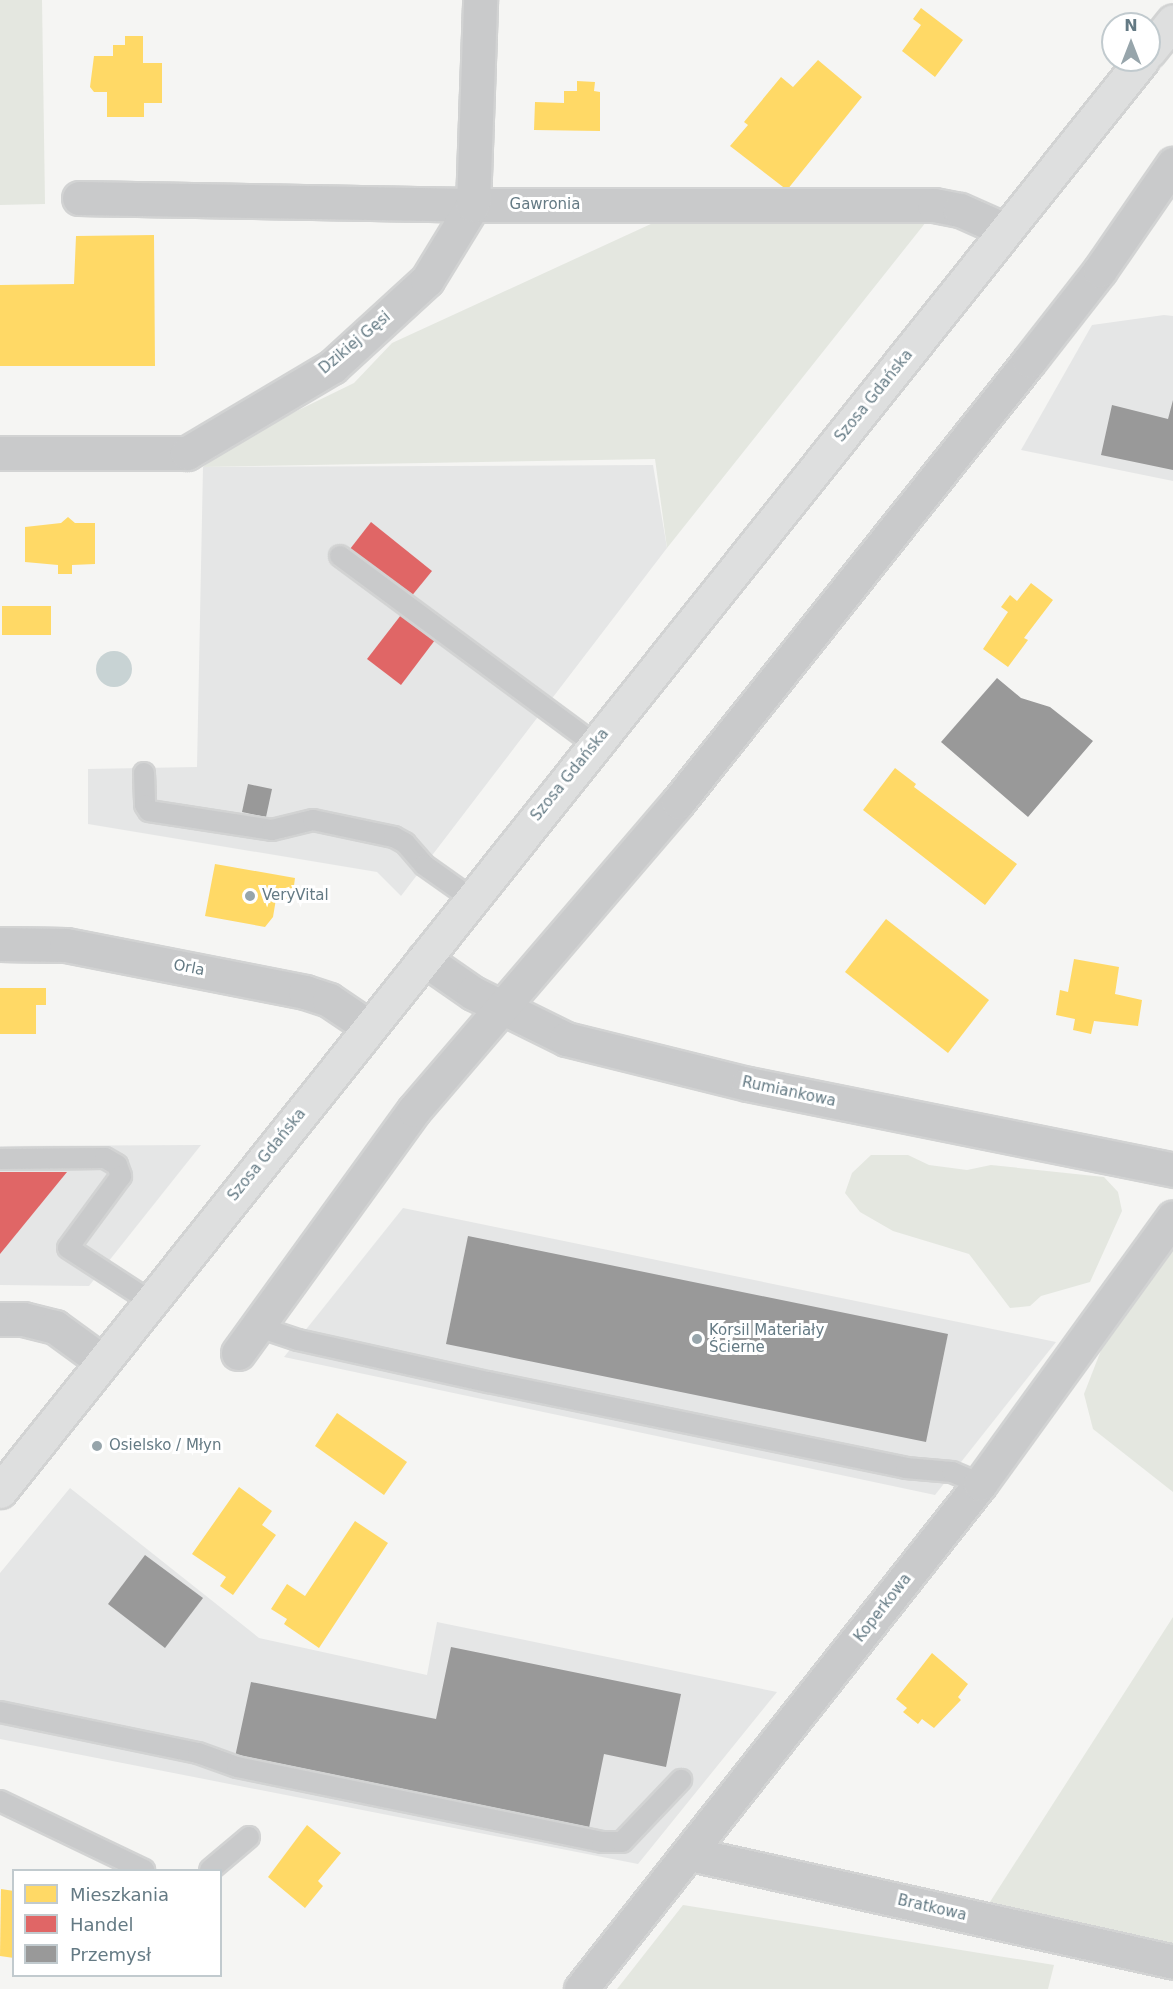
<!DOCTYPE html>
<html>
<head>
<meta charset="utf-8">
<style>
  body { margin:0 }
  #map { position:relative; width:1173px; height:1989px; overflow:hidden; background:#f5f5f3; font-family:"DejaVu Sans",sans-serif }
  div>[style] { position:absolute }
  .built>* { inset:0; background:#e5e6e6 }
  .green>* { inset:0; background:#e4e7e0 }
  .water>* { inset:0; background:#c8d3d4 }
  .round { border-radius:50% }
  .homes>* { inset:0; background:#ffd966 }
  .shops>* { inset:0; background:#e06666 }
  .industry>* { inset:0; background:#999 }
  .roads { filter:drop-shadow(2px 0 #d2d3d3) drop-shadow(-2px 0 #d2d3d3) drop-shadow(0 2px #d2d3d3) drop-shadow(0 -2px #d2d3d3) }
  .lane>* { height:20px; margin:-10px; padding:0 10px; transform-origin:10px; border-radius:10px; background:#c9cacb }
  .street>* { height:33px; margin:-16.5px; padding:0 16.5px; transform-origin:16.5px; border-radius:16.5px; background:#c9cacb }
  .primary>* { height:33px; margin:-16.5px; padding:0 16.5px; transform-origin:16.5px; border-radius:16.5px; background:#dedfdf }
  .dots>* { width:16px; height:16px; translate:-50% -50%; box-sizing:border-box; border:3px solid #fff; border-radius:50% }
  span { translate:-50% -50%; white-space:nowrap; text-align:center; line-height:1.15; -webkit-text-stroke:6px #fff; paint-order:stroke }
  .street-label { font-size:15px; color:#647a84 }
  .poi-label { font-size:15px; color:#647a84 }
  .left { translate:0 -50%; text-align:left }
  .legend { position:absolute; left:12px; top:1869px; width:210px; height:108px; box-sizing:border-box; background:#fff; border:2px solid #c1cace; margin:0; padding:8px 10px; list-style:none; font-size:18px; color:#647a84 }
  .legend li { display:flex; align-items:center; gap:12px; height:30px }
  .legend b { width:30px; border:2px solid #c1cace }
  .north { position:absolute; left:1101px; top:12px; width:60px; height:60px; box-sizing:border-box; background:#fff; border:2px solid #c1cace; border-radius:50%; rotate:0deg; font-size:16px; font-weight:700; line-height:24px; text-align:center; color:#647a84 }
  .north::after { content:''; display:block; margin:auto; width:21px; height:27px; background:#97a5ab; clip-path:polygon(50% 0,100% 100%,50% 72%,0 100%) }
</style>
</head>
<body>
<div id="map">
  <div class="built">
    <i style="clip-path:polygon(1164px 315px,1173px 316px,1173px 481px,1021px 450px,1092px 325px)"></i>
    <i style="clip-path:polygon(653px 465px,667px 548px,401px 896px,377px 872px,88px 824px,88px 769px,197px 767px,203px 467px)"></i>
    <i style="clip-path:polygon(201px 1145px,89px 1286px,0 1285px,0 1146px)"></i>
    <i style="clip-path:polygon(403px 1208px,1056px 1342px,935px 1495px,284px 1357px)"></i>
    <i style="clip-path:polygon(70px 1488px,259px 1638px,427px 1675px,437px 1622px,777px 1692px,638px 1864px,0 1739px,0 1573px)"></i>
  </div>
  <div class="green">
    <i style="clip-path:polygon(0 0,42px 0,45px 204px,0 205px)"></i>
    <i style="clip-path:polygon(930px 217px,667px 548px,655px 459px,203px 467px,233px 442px,354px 383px,392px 343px,653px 223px)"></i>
    <i style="clip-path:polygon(871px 1155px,908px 1155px,929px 1165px,967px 1170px,991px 1165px,1104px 1177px,1118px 1192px,1122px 1211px,1090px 1282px,1041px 1296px,1030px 1306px,1010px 1308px,969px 1254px,893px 1231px,860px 1212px,845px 1193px,852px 1173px)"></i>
    <i style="clip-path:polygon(1173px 1249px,1173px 1492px,1093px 1429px,1084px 1394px,1112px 1322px)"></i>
    <i style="clip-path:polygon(1173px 1617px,1173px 1944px,988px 1905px)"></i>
    <i style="clip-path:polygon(683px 1905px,1054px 1965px,1048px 1989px,617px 1989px)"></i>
  </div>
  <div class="water">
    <i class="round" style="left:96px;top:651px;width:36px;height:36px"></i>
  </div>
  <div class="homes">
    <i style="clip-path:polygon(921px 8px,963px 40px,935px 77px,902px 51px,921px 25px,913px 19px)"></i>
    <i style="clip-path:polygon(125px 36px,143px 36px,143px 63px,162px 63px,162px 103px,144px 103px,144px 117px,107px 117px,107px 92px,94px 92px,90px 87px,94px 56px,113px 56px,113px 45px,125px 45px)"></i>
    <i style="clip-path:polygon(818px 60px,862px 97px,787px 190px,730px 146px,748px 125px,744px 122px,781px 77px,793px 87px)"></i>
    <i style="clip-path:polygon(577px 81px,595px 82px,594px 91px,600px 92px,600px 131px,534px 130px,535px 102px,564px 103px,564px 91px,577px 91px)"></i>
    <i style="clip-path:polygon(154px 235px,155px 366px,0 366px,0 285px,74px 284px,76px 236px)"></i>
    <i style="clip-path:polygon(68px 517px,75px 523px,95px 523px,95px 564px,72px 565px,72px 574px,58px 574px,58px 565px,25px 562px,25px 527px,61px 523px)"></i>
    <i style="clip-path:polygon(1031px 583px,1053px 600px,1024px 638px,1028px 640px,1008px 667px,983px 649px,1008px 612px,1001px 607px,1010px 595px,1017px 601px)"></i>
    <i style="clip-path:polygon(2px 606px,51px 606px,51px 635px,2px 635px)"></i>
    <i style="clip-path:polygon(895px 768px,916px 784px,914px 787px,1017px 864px,985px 905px,863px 810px)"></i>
    <i style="clip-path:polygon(215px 864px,295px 878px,293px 893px,288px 901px,276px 899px,273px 917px,265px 927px,205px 916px)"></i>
    <i style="clip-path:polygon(886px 919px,989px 1000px,948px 1053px,845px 972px)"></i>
    <i style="clip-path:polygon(1074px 959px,1119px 967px,1115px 994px,1142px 1000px,1138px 1026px,1094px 1021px,1091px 1034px,1073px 1030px,1075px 1019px,1056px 1015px,1060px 990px,1068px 992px)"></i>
    <i style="clip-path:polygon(0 988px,46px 988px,46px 1005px,36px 1005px,36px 1034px,0 1034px)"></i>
    <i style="clip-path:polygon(337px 1413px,407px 1462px,384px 1495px,315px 1446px)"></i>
    <i style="clip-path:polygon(239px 1487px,272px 1511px,262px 1525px,276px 1535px,233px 1595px,220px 1586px,226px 1577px,192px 1554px)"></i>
    <i style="clip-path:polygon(355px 1521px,388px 1543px,319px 1648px,284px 1624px,287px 1619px,271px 1609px,287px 1584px,305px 1596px)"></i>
    <i style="clip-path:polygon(932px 1653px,968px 1684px,958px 1697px,961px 1700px,934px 1728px,922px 1719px,918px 1724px,903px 1712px,907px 1708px,896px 1699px)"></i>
    <i style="clip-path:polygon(307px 1825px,341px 1853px,318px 1881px,323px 1886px,305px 1908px,268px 1877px)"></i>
    <i style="clip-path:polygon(1px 1889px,14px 1891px,14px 1958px,0 1956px)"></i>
  </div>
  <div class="shops">
    <i style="clip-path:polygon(371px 522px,432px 571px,410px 598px,350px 549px)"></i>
    <i style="clip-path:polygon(401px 615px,435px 640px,401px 685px,367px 659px)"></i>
    <i style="clip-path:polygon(0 1172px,67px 1172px,0 1254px)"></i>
  </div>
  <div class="industry">
    <i style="clip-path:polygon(1173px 400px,1173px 470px,1101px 455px,1112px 405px,1168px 419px)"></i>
    <i style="clip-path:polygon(997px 678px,1021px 698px,1050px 707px,1093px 741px,1028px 817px,941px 742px)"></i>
    <i style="clip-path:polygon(248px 784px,272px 789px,266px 817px,242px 812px)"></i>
    <i style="clip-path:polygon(468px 1236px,948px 1334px,926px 1442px,446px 1344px)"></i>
    <i style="clip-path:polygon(145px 1555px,203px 1598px,165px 1648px,108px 1604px)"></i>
    <i style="clip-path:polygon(451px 1647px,681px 1694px,666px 1767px,604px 1754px,589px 1828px,235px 1757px,251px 1682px,436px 1719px)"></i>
  </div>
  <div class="roads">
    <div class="lane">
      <i style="left:340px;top:556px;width:317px;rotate:36.5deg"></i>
      <i style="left:144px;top:773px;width:32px;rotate:88deg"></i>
      <i style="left:145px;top:805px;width:7px;rotate:56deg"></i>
      <i style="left:149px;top:811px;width:124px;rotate:8.8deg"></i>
      <i style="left:272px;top:830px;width:42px;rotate:-13.7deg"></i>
      <i style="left:313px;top:820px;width:83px;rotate:11.9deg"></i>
      <i style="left:394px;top:837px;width:13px;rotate:29deg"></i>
      <i style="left:405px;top:843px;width:29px;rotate:49deg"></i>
      <i style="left:424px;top:865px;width:59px;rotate:35.3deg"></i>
      <i style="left:0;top:1159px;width:105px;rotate:-0.5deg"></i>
      <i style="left:105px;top:1158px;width:14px;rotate:30deg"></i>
      <i style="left:117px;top:1165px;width:12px;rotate:70deg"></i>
      <i style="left:121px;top:1176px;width:89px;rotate:126.4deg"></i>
      <i style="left:68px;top:1248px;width:99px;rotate:33deg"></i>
      <i style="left:256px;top:1326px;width:44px;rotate:18.4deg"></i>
      <i style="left:298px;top:1340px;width:195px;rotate:12.5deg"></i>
      <i style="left:488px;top:1382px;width:427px;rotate:11.6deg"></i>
      <i style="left:906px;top:1468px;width:46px;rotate:5deg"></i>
      <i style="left:952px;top:1472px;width:30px;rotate:23deg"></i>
      <i style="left:0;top:1712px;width:202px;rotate:11.7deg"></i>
      <i style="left:198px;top:1753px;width:41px;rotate:19.7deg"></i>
      <i style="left:237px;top:1767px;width:373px;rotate:11.6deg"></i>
      <i style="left:602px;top:1842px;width:20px"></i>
      <i style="left:622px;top:1842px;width:86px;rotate:-46.4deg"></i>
      <i style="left:0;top:1801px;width:160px;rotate:25.6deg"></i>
      <i style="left:210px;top:1870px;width:51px;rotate:-40.2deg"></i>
    </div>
    <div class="street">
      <i style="left:79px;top:198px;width:394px;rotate:1deg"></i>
      <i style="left:473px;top:205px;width:461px"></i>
      <i style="left:934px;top:205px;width:26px;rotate:11deg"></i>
      <i style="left:960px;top:210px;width:49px;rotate:24deg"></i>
      <i style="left:0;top:453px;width:187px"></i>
      <i style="left:187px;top:453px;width:169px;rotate:-30.7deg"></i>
      <i style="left:332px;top:367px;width:129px;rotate:-42.5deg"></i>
      <i style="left:427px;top:280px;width:88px;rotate:-58.5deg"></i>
      <i style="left:473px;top:205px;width:205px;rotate:-88deg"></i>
      <i style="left:0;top:944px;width:66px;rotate:0.9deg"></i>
      <i style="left:66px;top:945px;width:244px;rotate:11.1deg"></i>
      <i style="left:305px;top:992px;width:25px;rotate:18deg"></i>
      <i style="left:329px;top:1000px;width:48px;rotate:34deg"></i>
      <i style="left:424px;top:959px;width:60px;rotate:34.8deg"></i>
      <i style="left:473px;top:993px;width:104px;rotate:26.3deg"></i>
      <i style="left:566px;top:1039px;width:187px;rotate:13.9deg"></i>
      <i style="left:748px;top:1084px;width:434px;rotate:11.4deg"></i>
      <i style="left:0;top:1319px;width:23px"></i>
      <i style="left:23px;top:1319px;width:33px;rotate:14deg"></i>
      <i style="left:55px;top:1327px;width:59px;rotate:36.1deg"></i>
      <i style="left:238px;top:1353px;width:300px;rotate:-54.1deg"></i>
      <i style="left:414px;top:1110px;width:406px;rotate:-49.4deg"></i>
      <i style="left:678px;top:802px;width:564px;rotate:-51.48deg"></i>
      <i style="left:1029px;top:361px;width:115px;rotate:-52deg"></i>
      <i style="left:1100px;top:270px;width:129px;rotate:-55.4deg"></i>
      <i style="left:691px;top:1854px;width:494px;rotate:12.6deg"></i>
      <i style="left:581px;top:1989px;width:644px;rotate:-51.69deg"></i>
      <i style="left:980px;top:1484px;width:329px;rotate:-54.1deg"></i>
    </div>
    <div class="primary">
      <i style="left:1149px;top:51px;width:38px;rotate:-51deg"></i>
      <i style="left:0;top:1491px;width:1831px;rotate:-51.41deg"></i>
    </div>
  </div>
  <div class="dots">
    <i style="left:250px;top:896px;background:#97a5ab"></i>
    <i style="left:697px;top:1339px;background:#97a5ab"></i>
    <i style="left:97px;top:1446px;background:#97a5ab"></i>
  </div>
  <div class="street-label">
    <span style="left:545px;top:205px">Gawronia</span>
    <span style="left:355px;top:343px;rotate:-40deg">Dzikiej Gęsi</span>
    <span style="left:874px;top:396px;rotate:-51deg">Szosa Gdańska</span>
    <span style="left:570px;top:775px;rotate:-51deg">Szosa Gdańska</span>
    <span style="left:189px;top:968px;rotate:11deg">Orla</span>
    <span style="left:789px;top:1092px;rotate:12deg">Rumiankowa</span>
    <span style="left:267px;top:1155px;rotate:-51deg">Szosa Gdańska</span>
    <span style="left:883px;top:1608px;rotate:-52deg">Koperkowa</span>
    <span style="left:932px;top:1908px;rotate:13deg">Bratkowa</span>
  </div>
  <div class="poi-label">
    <span class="left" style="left:262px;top:896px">VeryVital</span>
    <span class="left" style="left:709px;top:1339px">Korsil Materiały<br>Ścierne</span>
    <span class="left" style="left:109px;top:1446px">Osielsko / Młyn</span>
  </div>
  <ul class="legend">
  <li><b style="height:16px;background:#ffd966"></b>Mieszkania</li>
  <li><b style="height:16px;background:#e06666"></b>Handel</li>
  <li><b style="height:16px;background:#999"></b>Przemysł</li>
  </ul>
  <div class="north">N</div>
</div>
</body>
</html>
